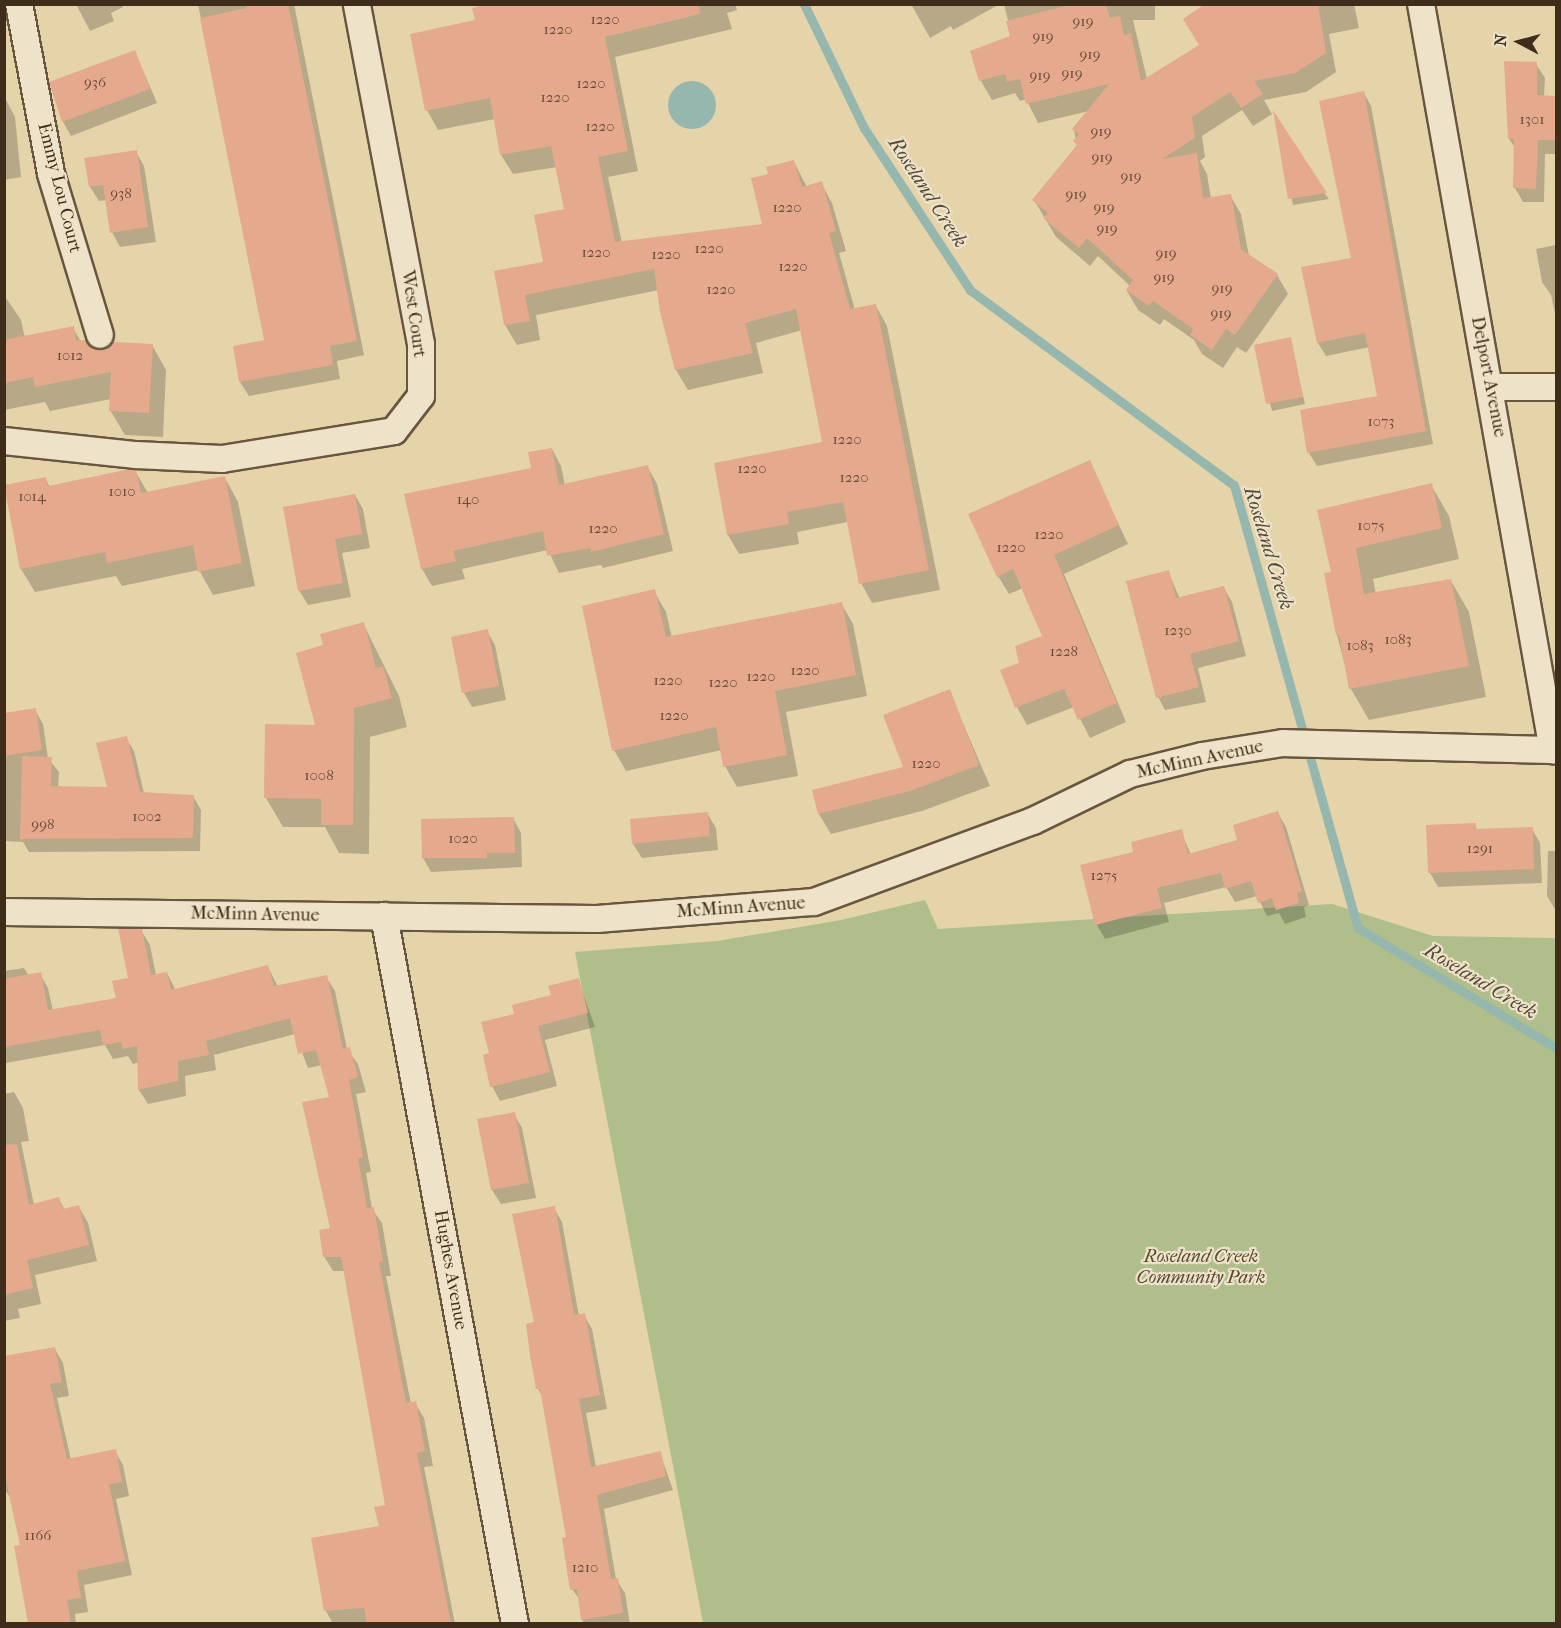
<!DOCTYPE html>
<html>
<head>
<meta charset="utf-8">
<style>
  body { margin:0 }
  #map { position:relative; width:1561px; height:1628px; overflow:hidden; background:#e5d3aa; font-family:"IM FELL French Canon",serif }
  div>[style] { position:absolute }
  .green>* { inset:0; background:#b0be8c }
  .water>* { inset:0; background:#96b7ae }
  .round { border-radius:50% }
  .shadow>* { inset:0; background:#0003 }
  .stream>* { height:9px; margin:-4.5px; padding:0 4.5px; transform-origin:4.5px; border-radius:4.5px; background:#96b7ae }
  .building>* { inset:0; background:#e5a98d }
  .roads { filter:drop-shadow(2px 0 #69563e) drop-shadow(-2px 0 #69563e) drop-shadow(0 2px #69563e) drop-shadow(0 -2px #69563e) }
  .street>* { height:26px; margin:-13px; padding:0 13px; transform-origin:13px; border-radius:13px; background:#eee2c8 }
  span { translate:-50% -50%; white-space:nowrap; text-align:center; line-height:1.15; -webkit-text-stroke:4.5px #eee2c8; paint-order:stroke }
  .number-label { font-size:15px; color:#694b37 }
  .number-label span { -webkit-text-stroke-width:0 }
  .street-label { font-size:18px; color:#402c1a }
  .park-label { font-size:18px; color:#564931; font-style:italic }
  .water-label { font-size:20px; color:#514838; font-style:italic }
  .frame { position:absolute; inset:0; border:6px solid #402c1a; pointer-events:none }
  .north { position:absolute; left:1489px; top:12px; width:60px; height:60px; -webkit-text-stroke:4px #eee2c8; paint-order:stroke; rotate:276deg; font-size:16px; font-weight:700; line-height:24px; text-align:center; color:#402c1a }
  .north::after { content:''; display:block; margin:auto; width:21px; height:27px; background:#402c1a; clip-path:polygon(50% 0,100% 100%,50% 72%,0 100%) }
</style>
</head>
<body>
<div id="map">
  <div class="green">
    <i style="clip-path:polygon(925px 900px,938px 929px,1332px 904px,1433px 936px,1556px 938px,1556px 1623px,703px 1623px,575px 952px,717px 941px,841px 920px)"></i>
  </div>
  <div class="water">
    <i class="round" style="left:668px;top:81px;width:48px;height:48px"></i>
  </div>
  <div class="shadow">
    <i style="clip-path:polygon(76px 4px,122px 4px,123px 7px,111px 13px,114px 21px,90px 31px)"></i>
    <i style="clip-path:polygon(198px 4px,294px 4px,364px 355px,337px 361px,340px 379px,249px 396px,240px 382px,266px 341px)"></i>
    <i style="clip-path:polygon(491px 4px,735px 4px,737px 10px,727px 13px,732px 29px,615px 57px,638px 171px,608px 177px,622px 243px,764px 225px,770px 175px,794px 162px,807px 187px,821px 183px,832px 203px,846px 251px,839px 253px,855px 310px,876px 306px,887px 326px,940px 590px,872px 603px,861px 583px,848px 522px,797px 532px,799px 544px,739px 554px,728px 535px,823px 443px,802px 330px,756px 343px,763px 373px,688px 390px,676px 370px,659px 290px,536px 315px,540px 340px,517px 345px,505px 325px,545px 263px,566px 210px,557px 167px,513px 174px,501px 155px,495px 119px,438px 130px,427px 110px,477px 21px)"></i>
    <i style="clip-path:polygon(911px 4px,1000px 4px,953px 30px,951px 26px,930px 38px)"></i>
    <i style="clip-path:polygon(1004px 4px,1155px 4px,1155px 20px,1133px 20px,1147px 79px,1200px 46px,1208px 4px,1354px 4px,1359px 28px,1329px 34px,1336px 72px,1306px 92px,1264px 100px,1272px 114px,1253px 126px,1242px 110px,1202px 136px,1205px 157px,1200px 161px,1207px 174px,1211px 199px,1230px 195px,1241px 214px,1249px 256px,1277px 275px,1288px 294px,1246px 353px,1237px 347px,1223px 368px,1202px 354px,1194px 340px,1164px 319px,1160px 325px,1138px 310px,1127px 291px,1130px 286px,1098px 256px,1090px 266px,1056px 237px,1034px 200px,1077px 147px,1074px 129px,1089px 111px,1038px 123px,1026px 99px,1020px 101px,1015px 93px,992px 100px,981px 81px,972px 52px,1012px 37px)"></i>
    <i style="clip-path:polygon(135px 52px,157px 103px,71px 136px,63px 122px)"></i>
    <i style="clip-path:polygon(1536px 64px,1545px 78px,1544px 97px,1556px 97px,1556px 154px,1545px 154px,1544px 202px,1523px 202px,1515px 188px,1516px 149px,1509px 139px)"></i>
    <i style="clip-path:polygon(1364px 93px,1371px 106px,1433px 444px,1317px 466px,1309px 453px,1301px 412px,1379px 397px,1370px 347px,1326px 356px,1318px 343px,1303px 268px,1352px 259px)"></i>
    <i style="clip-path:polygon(4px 96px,15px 117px,21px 177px,4px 180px)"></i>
    <i style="clip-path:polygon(1276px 117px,1325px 194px,1329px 199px,1293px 205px)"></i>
    <i style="clip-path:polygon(136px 152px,144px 166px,156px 242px,120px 247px,112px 232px,107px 200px,99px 201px,90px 187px,86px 160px)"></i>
    <i style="clip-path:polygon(1556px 245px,1556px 318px,1551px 295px,1542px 282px,1536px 249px)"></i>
    <i style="clip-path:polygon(4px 295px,21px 320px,25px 338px,73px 328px,81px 342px,97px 351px,152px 345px,166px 370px,163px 437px,125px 435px,110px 410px,111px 399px,50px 411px,45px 402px,4px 410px)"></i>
    <i style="clip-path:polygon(1290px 339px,1305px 404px,1272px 411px,1256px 346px)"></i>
    <i style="clip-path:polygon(552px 449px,561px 466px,565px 486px,647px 466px,657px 484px,673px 551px,603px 568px,601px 565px,559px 573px,548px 550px,462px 569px,465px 579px,432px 586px,422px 569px)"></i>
    <i style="clip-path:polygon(1089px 462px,1128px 544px,1064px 574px,1126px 722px,1090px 738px,1074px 707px,1027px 725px,1017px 707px,1021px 664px,1044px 636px,1023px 588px,1009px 594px,998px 576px)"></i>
    <i style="clip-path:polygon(135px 471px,148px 493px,225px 478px,238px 502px,255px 586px,213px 595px,199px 570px,122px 586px,116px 576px,35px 592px,21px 569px,45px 478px,50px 487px)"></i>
    <i style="clip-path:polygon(1431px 485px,1449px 516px,1459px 559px,1373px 579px,1376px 594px,1451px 581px,1469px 612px,1486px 697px,1369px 720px,1351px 689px,1337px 635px,1333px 573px,1318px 511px)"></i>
    <i style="clip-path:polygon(355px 495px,363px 509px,370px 548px,342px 553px,351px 597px,308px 605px,299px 590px)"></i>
    <i style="clip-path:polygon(1168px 571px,1180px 599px,1224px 588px,1232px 602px,1246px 656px,1198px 668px,1206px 702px,1165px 710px,1157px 695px)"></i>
    <i style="clip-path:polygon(654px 591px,666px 612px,672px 638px,841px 603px,853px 624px,867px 696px,786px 712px,798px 776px,737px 787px,725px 766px,722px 750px,626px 771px,614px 750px)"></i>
    <i style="clip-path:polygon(363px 623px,399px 696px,407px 727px,370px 737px,369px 854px,339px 853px,325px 827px,283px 827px,266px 798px,317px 726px,325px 646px)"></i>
    <i style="clip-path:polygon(487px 631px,495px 645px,506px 700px,472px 707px,464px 693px,453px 638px)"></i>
    <i style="clip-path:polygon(949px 691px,990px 786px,922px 811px,831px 834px,819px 814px,814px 791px,905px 768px)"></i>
    <i style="clip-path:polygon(35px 710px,43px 724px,48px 758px,59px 772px,58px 788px,109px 789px,126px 738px,134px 751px,144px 793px,193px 796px,201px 810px,200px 851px,29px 852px,23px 842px,4px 841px,4px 715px)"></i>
    <i style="clip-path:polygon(707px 813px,716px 828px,718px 850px,642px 858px,633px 844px)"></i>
    <i style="clip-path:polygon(1278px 813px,1286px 827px,1309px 905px,1304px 907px,1306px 917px,1285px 924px,1279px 913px,1267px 916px,1257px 896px,1235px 902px,1226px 887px,1164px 903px,1169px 922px,1105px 939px,1097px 925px,1082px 866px,1135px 853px,1181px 831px,1191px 855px,1239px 841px)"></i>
    <i style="clip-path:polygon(513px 818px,521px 833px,522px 867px,431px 872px,423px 858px)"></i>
    <i style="clip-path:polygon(1475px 825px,1478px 831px,1532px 829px,1540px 843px,1542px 883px,1438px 887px,1430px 873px)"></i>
    <i style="clip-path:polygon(1548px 851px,1556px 851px,1556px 911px,1547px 896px)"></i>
    <i style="clip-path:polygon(141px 930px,150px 945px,156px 975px,167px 973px,176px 991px,268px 967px,278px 987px,326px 977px,335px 991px,347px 1049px,358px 1064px,366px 1092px,356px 1094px,371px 1172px,366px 1173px,372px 1209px,382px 1223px,391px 1276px,386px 1276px,411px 1404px,415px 1403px,424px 1418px,433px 1466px,424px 1467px,455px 1624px,333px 1624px,326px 1611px,313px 1539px,381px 1527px,387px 1506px,345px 1271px,333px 1271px,324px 1256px,332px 1229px,331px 1098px,322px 1065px,308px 1068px,295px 1034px,214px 1055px,216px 1070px,185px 1076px,186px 1096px,148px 1104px,139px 1090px,139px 1062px,133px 1064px,128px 1056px,113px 1059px,105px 1045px,6px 1063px,4px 1060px,4px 971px,24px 968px,29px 976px,40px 974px,48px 988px,53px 1011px,117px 1000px,129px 979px)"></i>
    <i style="clip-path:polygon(578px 980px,595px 1027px,545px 1040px,557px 1086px,500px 1101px,492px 1086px,491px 1054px,515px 1015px)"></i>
    <i style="clip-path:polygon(14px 1092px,23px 1108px,29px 1141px,21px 1142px,34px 1205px,59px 1199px,65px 1210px,79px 1207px,88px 1223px,97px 1261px,35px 1275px,41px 1304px,18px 1309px,20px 1318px,4px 1321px,4px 1094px)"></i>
    <i style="clip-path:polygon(514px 1114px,522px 1128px,536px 1198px,501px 1204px,492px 1190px,479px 1120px)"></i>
    <i style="clip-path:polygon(554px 1208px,562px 1222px,579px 1316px,584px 1315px,592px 1329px,607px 1409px,586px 1413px,596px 1467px,660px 1453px,673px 1490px,604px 1509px,616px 1579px,625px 1593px,630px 1624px,583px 1624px,582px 1603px,572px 1589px,567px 1539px,543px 1398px,538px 1389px,535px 1324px)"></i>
    <i style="clip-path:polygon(55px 1349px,63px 1363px,69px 1396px,57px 1398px,71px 1460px,115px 1451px,123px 1465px,129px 1496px,116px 1499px,132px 1575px,84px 1585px,88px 1612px,75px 1614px,76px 1624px,29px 1624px,15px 1547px,21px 1546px,11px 1499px,4px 1488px,4px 1358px)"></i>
  </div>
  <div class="stream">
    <i style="left:804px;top:4px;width:138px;rotate:64.2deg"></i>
    <i style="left:864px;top:128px;width:194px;rotate:56.8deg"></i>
    <i style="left:970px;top:290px;width:328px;rotate:36.5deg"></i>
    <i style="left:1234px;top:485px;width:460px;rotate:74.4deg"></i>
    <i style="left:1358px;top:928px;width:232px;rotate:31.2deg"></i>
  </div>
  <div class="building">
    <i style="clip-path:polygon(245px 4px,288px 4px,357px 341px,330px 346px,333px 365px,239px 382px,233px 346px,264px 340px,200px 18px,246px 8px)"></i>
    <i style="clip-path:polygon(489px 4px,699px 4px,700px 14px,605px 37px,628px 151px,598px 157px,615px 242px,762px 224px,751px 178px,768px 174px,766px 167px,794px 160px,802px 187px,822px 181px,836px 231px,829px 233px,850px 309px,876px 304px,929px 570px,859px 584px,843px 502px,787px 512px,789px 524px,727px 535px,714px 463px,822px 442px,796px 309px,745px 323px,753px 353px,675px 370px,660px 312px,654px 269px,525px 295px,530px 321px,504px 325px,494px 271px,543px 262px,534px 215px,564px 209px,551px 146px,500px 155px,490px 98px,425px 111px,410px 34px,475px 20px,472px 8px)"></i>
    <i style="clip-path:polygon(1073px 4px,1106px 4px,1110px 18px,1120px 16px,1124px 35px,1131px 33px,1141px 81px,1199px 45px,1183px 19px,1205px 4px,1318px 4px,1326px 53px,1295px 73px,1254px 81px,1263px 94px,1241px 108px,1230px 92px,1192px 117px,1195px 138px,1162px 159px,1197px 153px,1203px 198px,1231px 194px,1241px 249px,1278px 274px,1235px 335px,1226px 329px,1212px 350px,1190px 335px,1193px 329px,1153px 301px,1149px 306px,1126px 290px,1133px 280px,1087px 238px,1079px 248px,1043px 218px,1048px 213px,1032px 200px,1077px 145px,1073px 141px,1079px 134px,1072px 129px,1109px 84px,1026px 104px,1020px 79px,1007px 82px,1005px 74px,979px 81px,970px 51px,1010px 36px,1006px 21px)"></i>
    <i style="clip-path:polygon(135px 50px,150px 89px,62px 122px,49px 82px)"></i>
    <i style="clip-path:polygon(1504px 61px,1537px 62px,1537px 95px,1557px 96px,1557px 140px,1538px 140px,1536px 189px,1513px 188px,1514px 139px,1508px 139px)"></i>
    <i style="clip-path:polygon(1364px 91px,1426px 431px,1307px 453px,1300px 410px,1377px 396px,1365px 333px,1317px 343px,1301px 267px,1351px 258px,1319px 101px)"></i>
    <i style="clip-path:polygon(1273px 110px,1327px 193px,1288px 199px)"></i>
    <i style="clip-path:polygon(137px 150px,148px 227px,110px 233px,103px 185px,89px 187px,84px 158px)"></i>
    <i style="clip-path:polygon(74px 326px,76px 340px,86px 340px,97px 350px,113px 342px,153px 344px,149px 413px,109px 411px,111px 372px,35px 387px,33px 377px,4px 383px,4px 340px)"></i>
    <i style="clip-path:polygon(1291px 337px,1303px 397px,1266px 404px,1254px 345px)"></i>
    <i style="clip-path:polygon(552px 448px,559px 485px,648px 465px,664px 534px,591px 552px,590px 548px,547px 556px,543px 531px,453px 551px,456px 561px,421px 569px,404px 494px,531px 468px,528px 452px)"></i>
    <i style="clip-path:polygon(1090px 460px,1119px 525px,1054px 555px,1117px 703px,1078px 720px,1064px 689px,1015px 708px,1000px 670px,1019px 663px,1015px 646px,1042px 636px,1013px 569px,997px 577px,968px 514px)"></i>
    <i style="clip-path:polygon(130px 469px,136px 470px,141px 493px,225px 476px,242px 563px,198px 572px,193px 545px,107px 563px,105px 552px,20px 569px,4px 485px,46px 477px,48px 486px)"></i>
    <i style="clip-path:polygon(1432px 483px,1442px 528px,1356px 548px,1364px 594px,1451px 579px,1469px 666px,1349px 689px,1339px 635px,1336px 635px,1324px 573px,1331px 572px,1317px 510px)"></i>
    <i style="clip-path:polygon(355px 494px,362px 534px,335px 539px,343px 583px,298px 591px,283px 507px)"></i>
    <i style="clip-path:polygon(1169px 570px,1176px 598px,1224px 586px,1239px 641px,1190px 654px,1199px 687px,1156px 698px,1126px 581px)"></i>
    <i style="clip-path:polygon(655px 589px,666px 637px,842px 602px,856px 675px,775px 691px,787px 755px,723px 767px,716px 727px,612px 751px,582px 606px)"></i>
    <i style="clip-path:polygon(364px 622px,376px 668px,383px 666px,392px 698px,354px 708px,353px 825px,321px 825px,321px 799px,264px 798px,265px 724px,315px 725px,296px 653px,323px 645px,320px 634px)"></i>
    <i style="clip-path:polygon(488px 629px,499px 686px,462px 693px,451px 637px)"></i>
    <i style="clip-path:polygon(950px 689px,979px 765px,910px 791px,818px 814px,812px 790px,903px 767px,883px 715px)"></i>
    <i style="clip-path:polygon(36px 708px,42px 750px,4px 756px,4px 713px)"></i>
    <i style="clip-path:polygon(127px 736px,140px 792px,194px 795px,193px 838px,20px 839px,22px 756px,52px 757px,51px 786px,107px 787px,96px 743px)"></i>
    <i style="clip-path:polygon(1278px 811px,1302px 891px,1297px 893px,1299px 903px,1276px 910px,1272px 898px,1258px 903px,1251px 881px,1225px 889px,1221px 873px,1157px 888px,1162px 908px,1095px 925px,1080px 865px,1133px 852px,1131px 842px,1182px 829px,1188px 854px,1237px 840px,1233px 825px)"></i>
    <i style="clip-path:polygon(708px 812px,710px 836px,632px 844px,630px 819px)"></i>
    <i style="clip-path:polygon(514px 817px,515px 853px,487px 853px,487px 858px,422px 858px,421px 819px)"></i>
    <i style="clip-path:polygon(1476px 823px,1476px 829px,1533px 827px,1534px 869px,1428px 873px,1426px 825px)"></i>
    <i style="clip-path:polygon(118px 928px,142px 929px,151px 975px,167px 972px,171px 990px,268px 965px,274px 986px,327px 975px,343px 1049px,350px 1047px,358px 1077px,349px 1080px,363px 1157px,358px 1158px,367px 1208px,374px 1207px,383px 1261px,379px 1262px,406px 1403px,416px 1401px,425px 1451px,417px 1453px,451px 1623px,367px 1623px,364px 1608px,324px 1611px,311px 1538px,379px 1526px,374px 1507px,385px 1505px,341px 1257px,323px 1257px,319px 1230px,330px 1228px,302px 1102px,329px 1097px,316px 1050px,298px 1054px,290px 1018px,206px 1041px,209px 1055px,178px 1061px,178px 1081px,138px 1090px,137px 1046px,123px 1049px,121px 1042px,103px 1045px,100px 1030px,4px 1047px,4px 979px,41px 972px,48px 1010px,116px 998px,112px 981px,128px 978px)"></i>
    <i style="clip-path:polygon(579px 978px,588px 1013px,538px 1026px,550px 1072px,490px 1087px,483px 1055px,489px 1053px,481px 1022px,514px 1014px,512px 1005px,551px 995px,548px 986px)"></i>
    <i style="clip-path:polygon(515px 1112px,529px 1183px,491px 1190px,477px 1119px)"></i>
    <i style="clip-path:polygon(17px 1144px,29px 1205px,59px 1197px,63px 1209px,79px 1205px,89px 1245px,27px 1260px,33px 1288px,4px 1295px,4px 1145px)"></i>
    <i style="clip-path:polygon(555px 1206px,574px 1315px,585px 1313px,600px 1395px,579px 1399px,591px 1467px,661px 1451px,666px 1476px,597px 1495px,611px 1579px,618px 1578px,623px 1613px,581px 1620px,577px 1589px,570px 1590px,562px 1538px,566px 1537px,540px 1389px,536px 1389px,530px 1355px,526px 1324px,534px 1322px,512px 1214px)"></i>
    <i style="clip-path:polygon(55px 1347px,62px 1382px,50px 1384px,67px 1459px,116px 1449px,122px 1482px,109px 1484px,125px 1561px,77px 1571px,81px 1598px,67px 1600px,71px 1623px,28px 1623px,14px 1546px,20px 1545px,4px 1472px,4px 1356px)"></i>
  </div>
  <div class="roads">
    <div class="street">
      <i style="left:19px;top:4px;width:173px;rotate:79.3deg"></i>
      <i style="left:51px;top:174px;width:168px;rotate:73.1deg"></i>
      <i style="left:1421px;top:4px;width:758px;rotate:79.97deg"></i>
      <i style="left:1490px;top:387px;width:66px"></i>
      <i style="left:4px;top:441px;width:133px;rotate:6.1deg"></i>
      <i style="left:136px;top:455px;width:86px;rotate:2.7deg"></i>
      <i style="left:222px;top:459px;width:174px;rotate:-9.2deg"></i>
      <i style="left:394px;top:431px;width:44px;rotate:-52.4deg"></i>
      <i style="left:421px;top:396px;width:52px;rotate:-90deg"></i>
      <i style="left:421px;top:344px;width:346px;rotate:-100.7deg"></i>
      <i style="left:4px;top:912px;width:593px;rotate:0.68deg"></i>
      <i style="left:597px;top:919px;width:218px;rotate:-4.5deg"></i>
      <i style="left:814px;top:902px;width:233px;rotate:-20.3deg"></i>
      <i style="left:1033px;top:821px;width:108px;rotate:-25.9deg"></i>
      <i style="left:1130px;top:774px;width:74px;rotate:-14deg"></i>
      <i style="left:1202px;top:756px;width:82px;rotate:-9.1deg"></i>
      <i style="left:1283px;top:743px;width:273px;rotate:1.5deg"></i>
      <i style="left:384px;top:916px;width:720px;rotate:79.52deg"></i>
    </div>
  </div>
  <div class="number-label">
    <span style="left:605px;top:20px">1220</span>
    <span style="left:1083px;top:22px">919</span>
    <span style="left:558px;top:30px">1220</span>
    <span style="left:1043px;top:37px">919</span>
    <span style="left:1090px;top:55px">919</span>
    <span style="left:1072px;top:74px">919</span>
    <span style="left:1040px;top:76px">919</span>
    <span style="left:95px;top:83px">936</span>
    <span style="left:591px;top:84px">1220</span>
    <span style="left:555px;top:98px">1220</span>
    <span style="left:1532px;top:120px">1301</span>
    <span style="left:600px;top:127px">1220</span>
    <span style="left:1101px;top:132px">919</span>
    <span style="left:1102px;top:158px">919</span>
    <span style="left:1131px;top:177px">919</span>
    <span style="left:121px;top:194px">938</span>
    <span style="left:1076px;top:195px">919</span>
    <span style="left:787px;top:208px">1220</span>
    <span style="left:1104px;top:208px">919</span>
    <span style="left:1107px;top:229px">919</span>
    <span style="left:709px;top:249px">1220</span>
    <span style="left:596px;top:253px">1220</span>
    <span style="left:1166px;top:254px">919</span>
    <span style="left:666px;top:255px">1220</span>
    <span style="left:793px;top:267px">1220</span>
    <span style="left:1164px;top:278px">919</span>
    <span style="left:1222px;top:289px">919</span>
    <span style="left:721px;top:290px">1220</span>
    <span style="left:1221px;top:314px">919</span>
    <span style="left:70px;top:356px">1012</span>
    <span style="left:1381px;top:422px">1073</span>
    <span style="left:847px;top:440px">1220</span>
    <span style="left:752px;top:469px">1220</span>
    <span style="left:854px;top:478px">1220</span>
    <span style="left:122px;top:492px">1010</span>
    <span style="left:32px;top:497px">1014</span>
    <span style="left:468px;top:500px">140</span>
    <span style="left:1371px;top:526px">1075</span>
    <span style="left:603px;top:529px">1220</span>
    <span style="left:1049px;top:535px">1220</span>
    <span style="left:1011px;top:548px">1220</span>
    <span style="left:1178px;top:631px">1230</span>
    <span style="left:1398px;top:640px">1083</span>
    <span style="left:1360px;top:646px">1083</span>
    <span style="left:1064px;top:652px">1228</span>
    <span style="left:805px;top:671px">1220</span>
    <span style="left:761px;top:677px">1220</span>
    <span style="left:668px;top:681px">1220</span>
    <span style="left:723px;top:683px">1220</span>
    <span style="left:674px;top:716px">1220</span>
    <span style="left:926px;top:764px">1220</span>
    <span style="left:319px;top:776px">1008</span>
    <span style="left:147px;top:817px">1002</span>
    <span style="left:43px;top:825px">998</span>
    <span style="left:463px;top:839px">1020</span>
    <span style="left:1480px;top:849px">1291</span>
    <span style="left:1104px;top:876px">1275</span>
    <span style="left:38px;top:1536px">1166</span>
    <span style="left:585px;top:1568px">1210</span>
  </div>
  <div class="street-label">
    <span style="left:59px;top:188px;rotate:76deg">Emmy Lou Court</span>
    <span style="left:413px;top:314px;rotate:82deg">West Court</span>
    <span style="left:1488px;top:377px;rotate:79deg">Delport Avenue</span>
    <span style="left:1200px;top:760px;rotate:-12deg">McMinn Avenue</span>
    <span style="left:741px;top:908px;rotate:-4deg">McMinn Avenue</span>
    <span style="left:255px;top:915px;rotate:1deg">McMinn Avenue</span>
    <span style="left:450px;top:1270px;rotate:80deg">Hughes Avenue</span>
  </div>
  <div class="park-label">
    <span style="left:1201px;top:1268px">Roseland Creek<br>Community Park</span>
  </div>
  <div class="water-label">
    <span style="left:928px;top:192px;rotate:57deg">Roseland Creek</span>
    <span style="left:1269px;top:548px;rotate:73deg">Roseland Creek</span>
    <span style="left:1481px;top:981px;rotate:31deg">Roseland Creek</span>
  </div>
  <div class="frame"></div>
  <div class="north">N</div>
</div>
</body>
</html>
